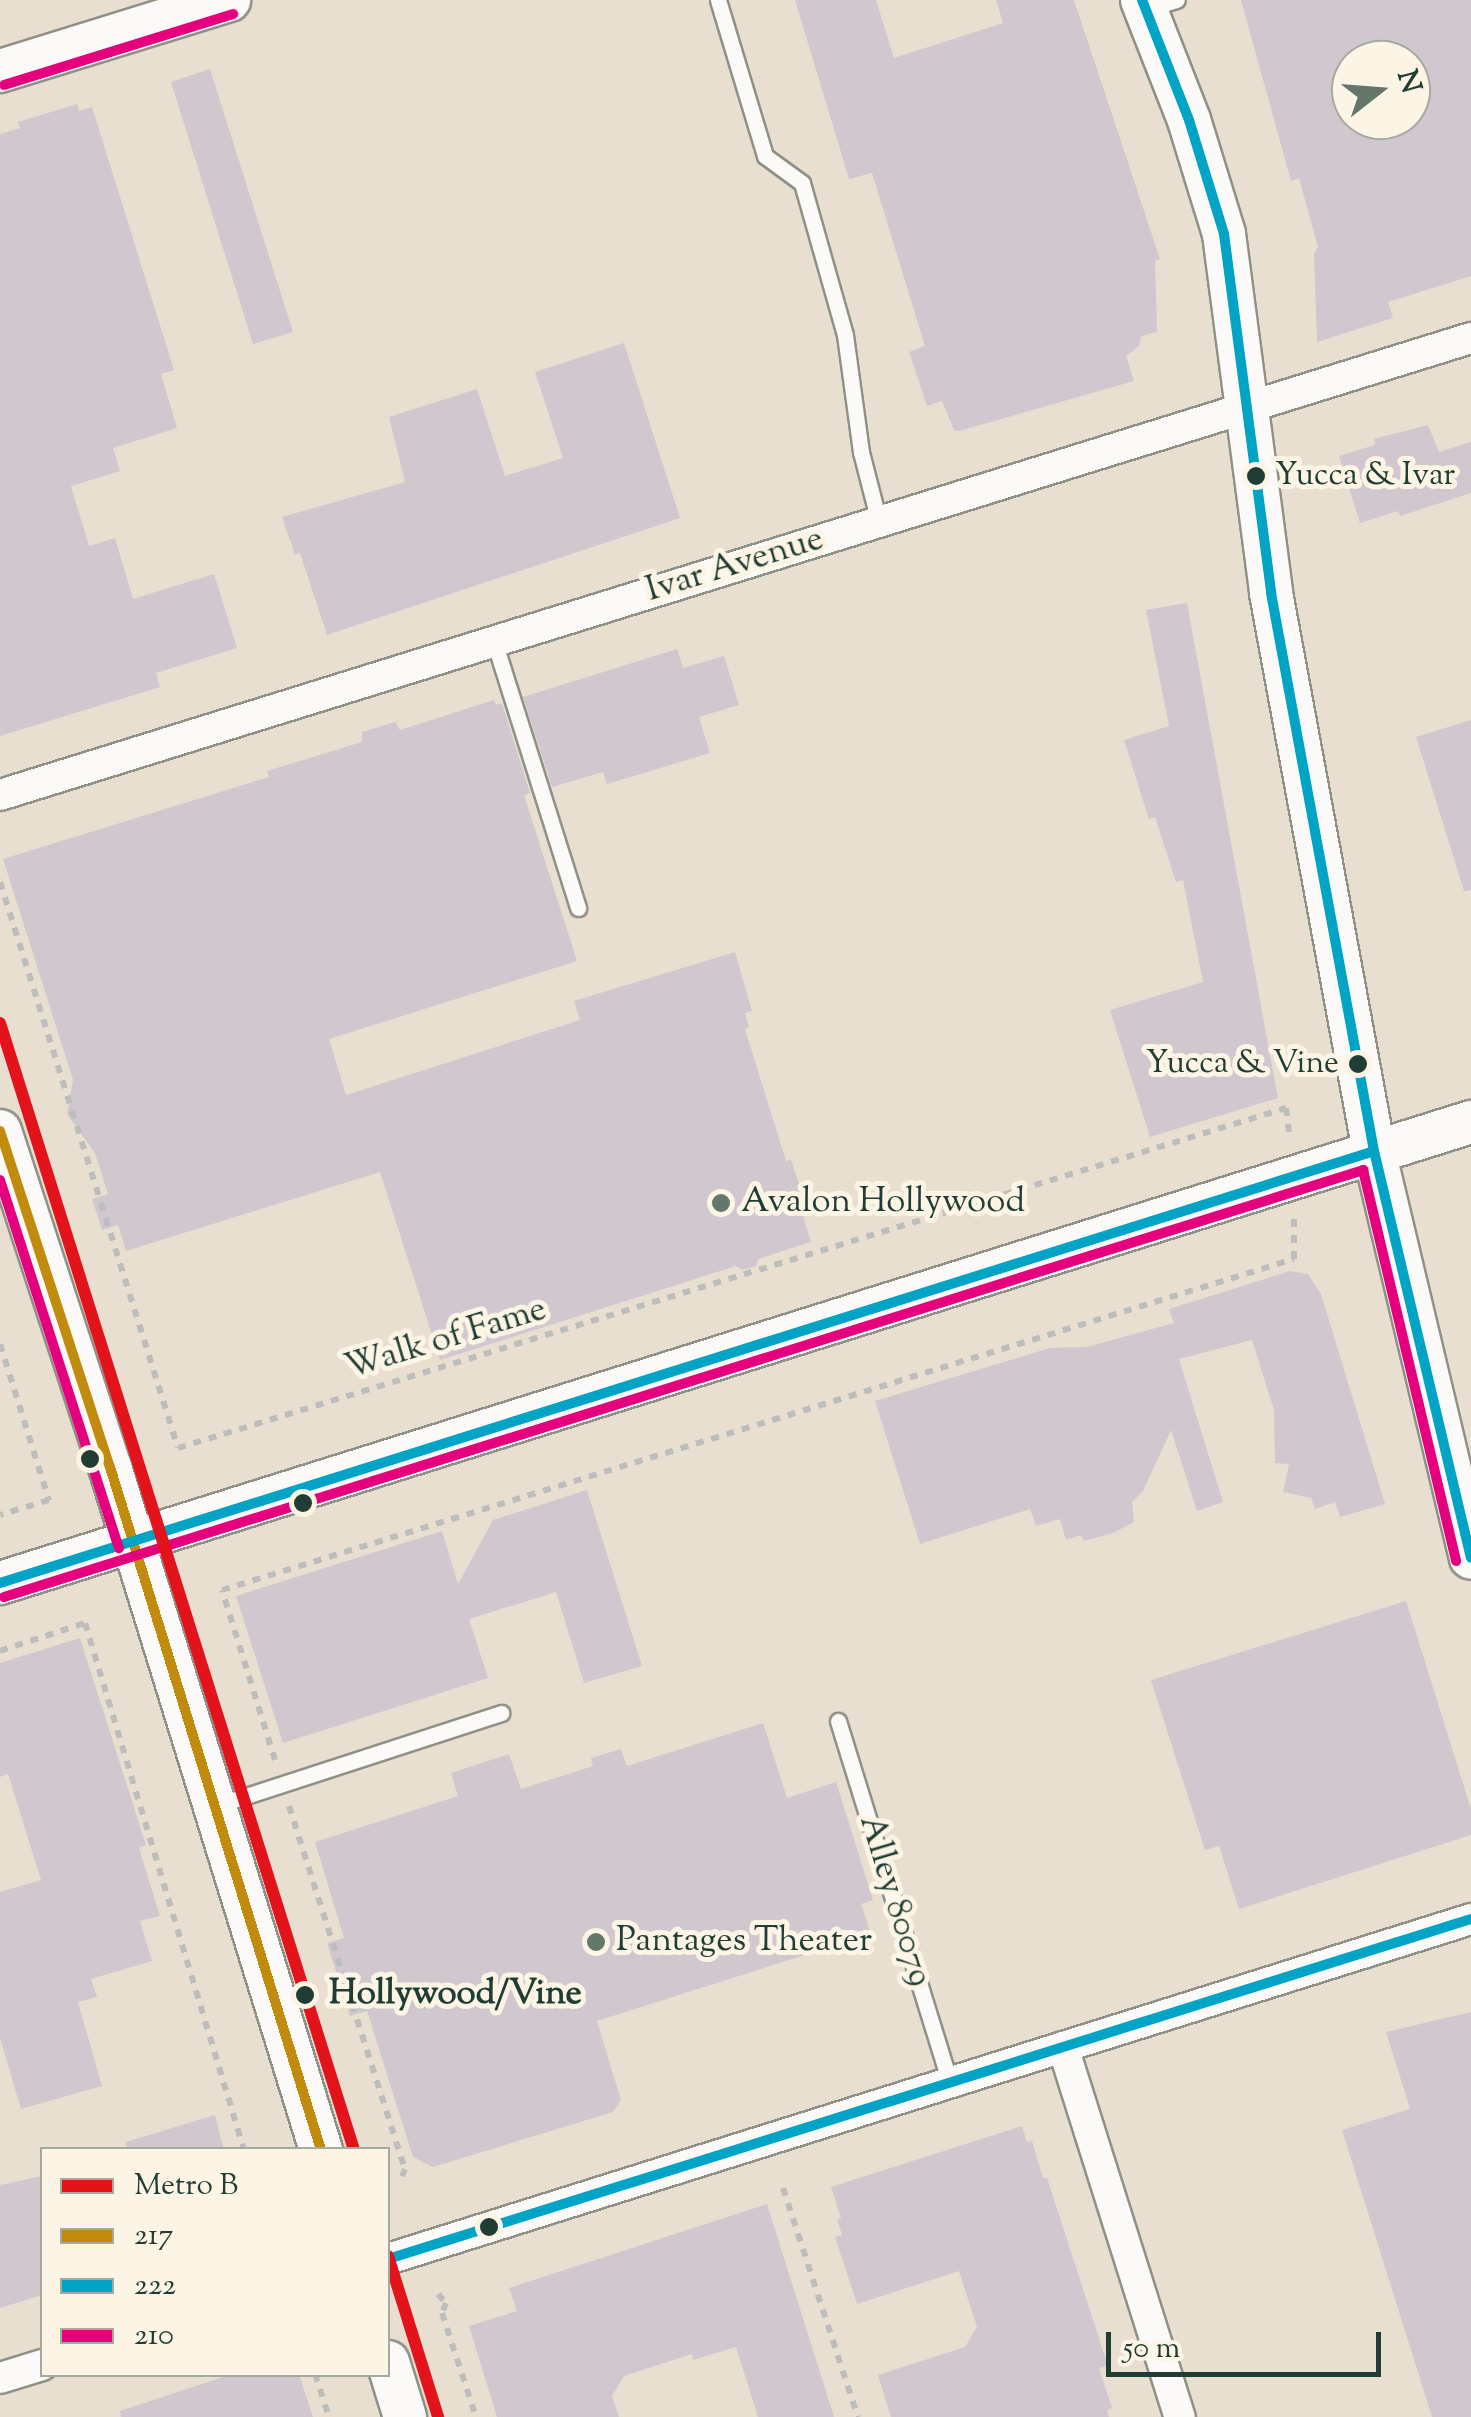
<!DOCTYPE html>
<html>
<head>
<meta charset="utf-8">
<style>
  body { margin:0 }
  #map { position:relative; width:1471px; height:2417px; overflow:hidden; background:#e8dfd0; font-family:"Sorts Mill Goudy",serif }
  div>[style] { position:absolute }
  .building>* { inset:0; background:#d0c8ce }
  .path>* { height:6px; margin-top:-3px; transform-origin:0; background:repeating-linear-gradient(90deg,#bdbebb 0 8px,transparent 0 16px) }
  .roads { filter:drop-shadow(2px 0 #8f9086) drop-shadow(-2px 0 #8f9086) drop-shadow(0 2px #8f9086) drop-shadow(0 -2px #8f9086) }
  .lane>* { height:15px; margin:-7.5px; padding:0 7.5px; transform-origin:7.5px; border-radius:7.5px; background:#fcfaf8 }
  .street>* { height:30px; margin:-15px; padding:0 15px; transform-origin:15px; border-radius:15px; background:#fcfaf8 }
  .secondary>* { height:42px; margin:-21px; padding:0 21px; transform-origin:21px; border-radius:21px; background:#fcfaf8 }
  .bus-1>* { height:10px; margin:-5px; padding:0 5px; transform-origin:5px; border-radius:5px; background:#c18c0d }
  .bus-2>* { height:10px; margin:-5px; padding:0 5px; transform-origin:5px; border-radius:5px; background:#02a4c6 }
  .bus-3>* { height:10px; margin:-5px; padding:0 5px; transform-origin:5px; border-radius:5px; background:#e5007d }
  .metro-1>* { height:12px; margin:-6px; padding:0 6px; transform-origin:6px; border-radius:6px; background:#e3131b }
  .dots>* { width:28px; height:28px; translate:-50% -50%; box-sizing:border-box; border:5px solid #fcf5e5; border-radius:50% }
  span { translate:-50% -50%; white-space:nowrap; text-align:center; line-height:1.15; -webkit-text-stroke:10px #fcf5e5; paint-order:stroke }
  .bus-label { font-size:32px; color:#1f3d34 }
  .left { translate:0 -50%; text-align:left }
  .right { translate:-100% -50%; text-align:right }
  .street-label { font-size:35px; color:#1f3d34 }
  .poi-label { font-size:35px; color:#1f3d34 }
  .stop-label { font-size:35px; color:#1f3d34; font-weight:700 }
  .legend { position:absolute; left:40px; top:2147px; width:350px; height:230px; box-sizing:border-box; background:#fcf5e5; border:2px solid #a4ab9e; margin:0; padding:12px 18px; list-style:none; font-size:30px; color:#1f3d34 }
  .legend li { display:flex; align-items:center; gap:20px; height:50px }
  .legend b { width:50px; border:2px solid #a4ab9e }
  .north { position:absolute; left:1331px; top:40px; width:100px; height:100px; box-sizing:border-box; background:#fcf5e5; border:2px solid #a4ab9e; border-radius:50%; rotate:73deg; font-size:28px; font-weight:700; line-height:40px; text-align:center; color:#1f3d34 }
  .north::after { content:''; display:block; margin:auto; width:35px; height:45px; background:#65766b; clip-path:polygon(50% 0,100% 100%,50% 72%,0 100%) }
  .scale { position:absolute; left:1106px; top:2332px; width:275px; height:45px; box-sizing:border-box; border:5px solid #1f3d34; border-top:0; padding-left:12px; font-size:30px; line-height:35px; white-space:nowrap; color:#1f3d34; -webkit-text-stroke:8px #fcf5e5; paint-order:stroke }
</style>
</head>
<body>
<div id="map">
  <div class="building">
    <i style="clip-path:polygon(795px 0,876px 0,894px 58px,1003px 23px,996px 0,1074px 0,1160px 259px,1155px 261px,1157px 332px,1141px 336px,1139px 346px,1126px 356px,1134px 381px,959px 431px,954px 430px,942px 401px,927px 406px,909px 352px,925px 346px,872px 173px,849px 179px)"></i>
    <i style="clip-path:polygon(evenodd,1241px 0,1471px 0,1471px 276px,1388px 302px,1393px 318px,1317px 342px,1314px 254px,1318px 247px,1299px 178px,1291px 181px,1241px 0,1351px 60px,1411px 60px,1411px 120px,1351px 120px,1351px 60px)"></i>
    <i style="clip-path:polygon(210px 69px,293px 332px,253px 344px,171px 82px)"></i>
    <i style="clip-path:polygon(77px 104px,79px 111px,92px 107px,174px 370px,161px 374px,177px 428px,113px 448px,120px 471px,71px 486px,89px 546px,115px 538px,133px 599px,214px 574px,237px 648px,156px 673px,160px 687px,0 736px,0 134px,20px 128px,18px 122px)"></i>
    <i style="clip-path:polygon(624px 343px,680px 518px,327px 635px,300px 553px,295px 555px,282px 517px,405px 482px,389px 417px,477px 389px,505px 476px,563px 458px,535px 372px)"></i>
    <i style="clip-path:polygon(1428px 425px,1439px 452px,1471px 442px,1471px 493px,1400px 516px,1398px 511px,1360px 523px,1339px 456px,1375px 445px,1374px 439px)"></i>
    <i style="clip-path:polygon(1187px 603px,1278px 1098px,1150px 1137px,1110px 1010px,1203px 982px,1183px 880px,1176px 882px,1155px 817px,1149px 819px,1124px 740px,1169px 726px,1146px 610px)"></i>
    <i style="clip-path:polygon(677px 649px,683px 668px,724px 656px,739px 705px,699px 717px,710px 753px,607px 784px,603px 772px,552px 787px,523px 697px)"></i>
    <i style="clip-path:polygon(494px 700px,496px 705px,502px 703px,530px 793px,524px 795px,577px 961px,329px 1039px,346px 1095px,580px 1020px,574px 1001px,735px 952px,752px 1011px,745px 1013px,749px 1027px,745px 1029px,786px 1161px,791px 1160px,802px 1192px,796px 1193px,811px 1242px,758px 1259px,756px 1266px,743px 1270px,736px 1266px,440px 1360px,380px 1172px,126px 1251px,118px 1225px,102px 1230px,92px 1199px,108px 1194px,95px 1153px,67px 1114px,73px 1080px,3px 859px,269px 777px,267px 771px,362px 742px,362px 732px,395px 722px,400px 730px)"></i>
    <i style="clip-path:polygon(1471px 720px,1471px 890px,1464px 891px,1416px 737px)"></i>
    <i style="clip-path:polygon(1290px 1271px,1308px 1274px,1321px 1294px,1385px 1504px,1340px 1517px,1335px 1502px,1315px 1509px,1311px 1498px,1283px 1492px,1289px 1464px,1275px 1463px,1274px 1410px,1252px 1340px,1179px 1359px,1223px 1502px,1197px 1511px,1171px 1430px,1143px 1491px,1132px 1502px,1134px 1522px,1113px 1533px,1084px 1541px,1081px 1535px,1066px 1540px,1060px 1519px,1036px 1526px,1030px 1509px,920px 1544px,875px 1401px,1050px 1348px,1087px 1347px,1174px 1323px,1169px 1309px)"></i>
    <i style="clip-path:polygon(587px 1490px,642px 1666px,584px 1683px,556px 1592px,469px 1619px,488px 1678px,283px 1743px,236px 1596px,442px 1531px,458px 1584px,493px 1520px)"></i>
    <i style="clip-path:polygon(1406px 1601px,1471px 1809px,1471px 1835px,1239px 1909px,1219px 1846px,1205px 1850px,1151px 1680px)"></i>
    <i style="clip-path:polygon(80px 1638px,146px 1845px,139px 1848px,160px 1916px,140px 1921px,152px 1961px,91px 1979px,97px 1997px,78px 2002px,102px 2086px,21px 2109px,0 2038px,0 1892px,41px 1880px,8px 1774px,0 1777px,0 1663px)"></i>
    <i style="clip-path:polygon(763px 1723px,787px 1798px,836px 1782px,873px 1900px,861px 1904px,871px 1934px,597px 2021px,621px 2100px,613px 2112px,433px 2167px,413px 2157px,367px 2011px,350px 2016px,327px 1943px,344px 1938px,315px 1842px,458px 1796px,451px 1773px,509px 1754px,521px 1789px,593px 1766px,591px 1758px,621px 1749px,627px 1766px)"></i>
    <i style="clip-path:polygon(1471px 2012px,1471px 2417px,1432px 2417px,1342px 2130px,1410px 2109px,1386px 2032px)"></i>
    <i style="clip-path:polygon(215px 2115px,224px 2150px,127px 2150px,126px 2142px)"></i>
    <i style="clip-path:polygon(1022px 2126px,1027px 2142px,1032px 2141px,1043px 2178px,1047px 2178px,1108px 2366px,1099px 2368px,1112px 2408px,1107px 2410px,1109px 2417px,891px 2417px,878px 2375px,965px 2347px,977px 2327px,959px 2271px,857px 2304px,835px 2237px,842px 2235px,837px 2219px,841px 2218px,831px 2187px)"></i>
    <i style="clip-path:polygon(42px 2176px,42px 2295px,0 2308px,0 2185px)"></i>
    <i style="clip-path:polygon(767px 2204px,834px 2417px,758px 2417px,736px 2347px,693px 2360px,692px 2354px,624px 2376px,612px 2396px,619px 2417px,497px 2417px,469px 2326px,517px 2311px,509px 2288px)"></i>
    <i style="clip-path:polygon(232px 2374px,299px 2374px,313px 2417px,121px 2417px,120px 2411px)"></i>
  </div>
  <div class="path">
    <i style="left:0;top:882px;width:593px;rotate:72.54deg"></i>
    <i style="left:178px;top:1448px;width:1159px;rotate:-17.06deg"></i>
    <i style="left:1286px;top:1108px;width:32px;rotate:83deg"></i>
    <i style="left:0;top:1344px;width:164px;rotate:72.6deg"></i>
    <i style="left:49px;top:1500px;width:51px;rotate:163deg"></i>
    <i style="left:0;top:1651px;width:89px;rotate:-18.2deg"></i>
    <i style="left:85px;top:1623px;width:550px;rotate:73.21deg"></i>
    <i style="left:275px;top:1760px;width:178px;rotate:-107.3deg"></i>
    <i style="left:222px;top:1590px;width:1122px;rotate:-17.16deg"></i>
    <i style="left:1294px;top:1259px;width:42px;rotate:-90deg"></i>
    <i style="left:289px;top:1806px;width:381px;rotate:72.3deg"></i>
    <i style="left:405px;top:2169px;width:8px;rotate:113deg"></i>
    <i style="left:783px;top:2188px;width:241px;rotate:71.9deg"></i>
    <i style="left:438px;top:2294px;width:12px;rotate:48deg"></i>
    <i style="left:446px;top:2303px;width:11px;rotate:112deg"></i>
    <i style="left:442px;top:2313px;width:109px;rotate:71.9deg"></i>
    <i style="left:315px;top:2374px;width:45px;rotate:72deg"></i>
  </div>
  <div class="roads">
    <div class="lane">
      <i style="left:718px;top:0;width:163px;rotate:73.2deg"></i>
      <i style="left:765px;top:156px;width:46px;rotate:36.1deg"></i>
      <i style="left:802px;top:183px;width:158px;rotate:74.2deg"></i>
      <i style="left:845px;top:335px;width:118px;rotate:82.2deg"></i>
      <i style="left:861px;top:452px;width:72px;rotate:75.6deg"></i>
      <i style="left:1150px;top:8px;width:28px;rotate:-17deg"></i>
      <i style="left:494px;top:641px;width:280px;rotate:72.5deg"></i>
      <i style="left:838px;top:1721px;width:378px;rotate:72.8deg"></i>
      <i style="left:218px;top:1805px;width:298px;rotate:-18deg"></i>
    </div>
    <div class="street">
      <i style="left:0;top:795px;width:1540px;rotate:-17.26deg"></i>
      <i style="left:1063px;top:2047px;width:388px;rotate:72.5deg"></i>
      <i style="left:388px;top:2259px;width:1135px;rotate:-17.43deg"></i>
      <i style="left:0;top:2378px;width:44px;rotate:-17.2deg"></i>
    </div>
    <div class="secondary">
      <i style="left:1142px;top:0;width:129px;rotate:68.6deg"></i>
      <i style="left:1189px;top:120px;width:119px;rotate:72.9deg"></i>
      <i style="left:1224px;top:234px;width:362px;rotate:82.5deg"></i>
      <i style="left:1271px;top:593px;width:567px;rotate:79.54deg"></i>
      <i style="left:1374px;top:1151px;width:418px;rotate:76.6deg"></i>
      <i style="left:0;top:71px;width:240px;rotate:-17.2deg"></i>
      <i style="left:0;top:1131px;width:354px;rotate:71.9deg"></i>
      <i style="left:110px;top:1467px;width:715px;rotate:72.83deg"></i>
      <i style="left:0;top:1583px;width:1542px;rotate:-17.4deg"></i>
      <i style="left:388px;top:2362px;width:58px;rotate:72.8deg"></i>
    </div>
  </div>
  <div class="bus-1">
    <i style="left:0;top:1131px;width:354px;rotate:71.9deg"></i>
    <i style="left:110px;top:1467px;width:715px;rotate:72.83deg"></i>
  </div>
  <div class="bus-2">
    <i style="left:1142px;top:0;width:129px;rotate:68.6deg"></i>
    <i style="left:1189px;top:120px;width:119px;rotate:72.9deg"></i>
    <i style="left:1224px;top:234px;width:362px;rotate:82.5deg"></i>
    <i style="left:1271px;top:593px;width:567px;rotate:79.54deg"></i>
    <i style="left:1374px;top:1151px;width:418px;rotate:76.6deg"></i>
    <i style="left:0;top:1583px;width:1440px;rotate:-17.45deg"></i>
    <i style="left:388px;top:2259px;width:1135px;rotate:-17.43deg"></i>
  </div>
  <div class="bus-3">
    <i style="left:4px;top:85px;width:240px;rotate:-17.2deg"></i>
    <i style="left:0;top:1180px;width:387px;rotate:72.1deg"></i>
    <i style="left:4px;top:1597px;width:1425px;rotate:-17.44deg"></i>
    <i style="left:1363px;top:1170px;width:402px;rotate:76.6deg"></i>
  </div>
  <div class="metro-1">
    <i style="left:0;top:1023px;width:1181px;rotate:72.56deg"></i>
    <i style="left:388px;top:2256px;width:169px;rotate:72.7deg"></i>
  </div>
  <div class="dots">
    <i style="left:1256px;top:476px;background:#1f3d34"></i>
    <i style="left:1358px;top:1064px;background:#1f3d34"></i>
    <i style="left:721px;top:1203px;background:#65766b"></i>
    <i style="left:90px;top:1459px;background:#1f3d34"></i>
    <i style="left:303px;top:1503px;background:#1f3d34"></i>
    <i style="left:596px;top:1942px;background:#65766b"></i>
    <i style="left:305px;top:1995px;background:#1f3d34"></i>
    <i style="left:489px;top:2227px;background:#1f3d34"></i>
  </div>
  <div class="bus-label">
    <span class="left" style="left:1275px;top:476px">Yucca &amp; Ivar</span>
    <span class="right" style="left:1339px;top:1064px">Yucca &amp; Vine</span>
  </div>
  <div class="street-label">
    <span style="left:735px;top:566px;rotate:-17deg">Ivar Avenue</span>
    <span style="left:446px;top:1340px;rotate:-17deg">Walk of Fame</span>
    <span style="left:894px;top:1901px;rotate:73deg">Alley 80079</span>
  </div>
  <div class="poi-label">
    <span class="left" style="left:741px;top:1203px">Avalon Hollywood</span>
    <span class="left" style="left:616px;top:1942px">Pantages Theater</span>
  </div>
  <div class="stop-label">
    <span class="left" style="left:329px;top:1995px">Hollywood/Vine</span>
  </div>
  <ul class="legend">
  <li><b style="height:12px;background:#e3131b"></b>Metro B</li>
  <li><b style="height:12px;background:#c18c0d"></b>217</li>
  <li><b style="height:12px;background:#02a4c6"></b>222</li>
  <li><b style="height:12px;background:#e5007d"></b>210</li>
  </ul>
  <div class="north">N</div>
  <div class="scale">50 m</div>
</div>
</body>
</html>
